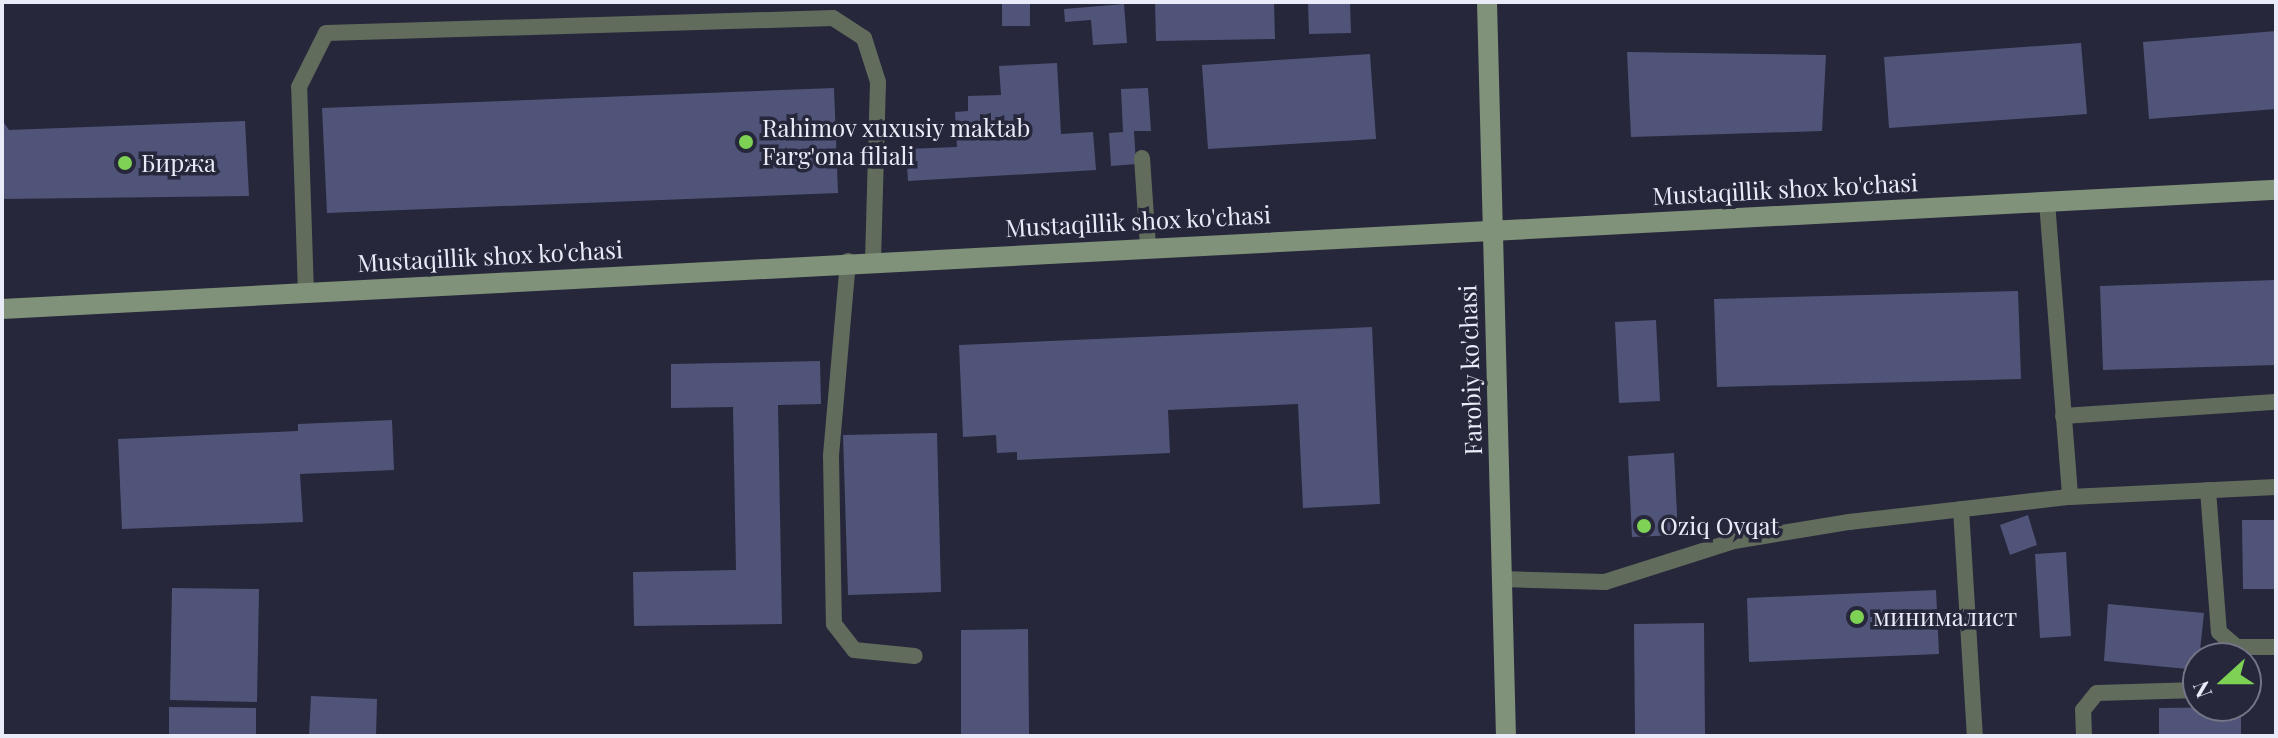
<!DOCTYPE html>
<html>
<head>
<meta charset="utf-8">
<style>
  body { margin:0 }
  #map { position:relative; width:2278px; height:738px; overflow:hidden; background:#26273a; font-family:"Playfair Display",serif }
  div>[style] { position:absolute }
  .building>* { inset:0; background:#515479 }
  .lane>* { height:16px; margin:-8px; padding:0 8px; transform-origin:8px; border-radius:8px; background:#616c5c }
  .secondary>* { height:20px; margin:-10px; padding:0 10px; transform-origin:10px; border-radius:10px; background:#809279 }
  .dots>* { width:22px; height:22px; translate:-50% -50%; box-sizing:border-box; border:4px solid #26273a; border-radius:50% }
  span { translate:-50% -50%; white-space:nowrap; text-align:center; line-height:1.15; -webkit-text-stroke:7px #26273a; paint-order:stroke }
  .poi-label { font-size:24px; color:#e9ebf8 }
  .left { translate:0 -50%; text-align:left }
  .street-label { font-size:24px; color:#e9ebf8 }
  .frame { position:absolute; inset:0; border:4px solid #e9ebf8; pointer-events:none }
  .north { position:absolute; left:2182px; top:642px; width:80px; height:80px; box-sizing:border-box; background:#26273a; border:2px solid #747586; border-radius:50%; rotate:249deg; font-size:22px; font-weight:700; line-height:32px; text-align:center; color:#e9ebf8 }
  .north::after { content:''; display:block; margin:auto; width:28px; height:36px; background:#7dd154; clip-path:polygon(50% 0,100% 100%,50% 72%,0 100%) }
</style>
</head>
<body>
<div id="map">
  <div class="building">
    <i style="clip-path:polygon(1002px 2px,1030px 2px,1030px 26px,1002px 26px)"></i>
    <i style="clip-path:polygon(1155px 2px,1274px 2px,1275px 39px,1156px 41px)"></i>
    <i style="clip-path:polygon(1308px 2px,1350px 2px,1351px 33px,1309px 34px)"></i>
    <i style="clip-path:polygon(1124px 4px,1127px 43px,1093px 45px,1091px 20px,1065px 22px,1064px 9px)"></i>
    <i style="clip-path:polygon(2276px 31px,2276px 109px,2149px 119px,2143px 42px)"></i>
    <i style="clip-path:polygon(2081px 43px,2087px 114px,1889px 128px,1884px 57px)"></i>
    <i style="clip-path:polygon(1627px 52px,1826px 55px,1822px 131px,1631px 137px)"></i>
    <i style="clip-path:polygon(1370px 54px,1376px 139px,1208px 149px,1202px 65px)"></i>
    <i style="clip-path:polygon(1057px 63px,1061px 134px,1093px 132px,1096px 170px,908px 181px,906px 149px,957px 147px,955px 112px,968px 111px,968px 96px,1001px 95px,999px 66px)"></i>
    <i style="clip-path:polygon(834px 88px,838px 193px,327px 213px,322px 108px)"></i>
    <i style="clip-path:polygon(1148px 88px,1151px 131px,1134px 131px,1136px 164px,1111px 166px,1109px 133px,1123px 132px,1121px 89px)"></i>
    <i style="clip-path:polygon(2px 120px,9px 130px,245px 121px,249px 196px,2px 199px)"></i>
    <i style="clip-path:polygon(2276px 280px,2276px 365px,2103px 370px,2100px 286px)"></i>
    <i style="clip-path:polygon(2018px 291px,2021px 379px,1717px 387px,1714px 299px)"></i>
    <i style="clip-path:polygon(1656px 320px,1660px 401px,1619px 403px,1615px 322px)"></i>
    <i style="clip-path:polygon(1372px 327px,1380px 504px,1303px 508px,1298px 404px,1168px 410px,1170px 453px,1017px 460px,1017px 452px,997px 453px,996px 435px,963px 437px,959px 345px)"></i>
    <i style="clip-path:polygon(820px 361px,821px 404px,778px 405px,782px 624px,634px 626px,633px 572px,736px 570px,733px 407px,671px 408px,671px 364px)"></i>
    <i style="clip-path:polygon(392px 420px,394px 470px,300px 474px,303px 522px,122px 529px,118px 439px,298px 431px,298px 424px)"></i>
    <i style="clip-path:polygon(937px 433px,941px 592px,848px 595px,843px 435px)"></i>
    <i style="clip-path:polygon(1674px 453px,1678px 535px,1632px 537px,1628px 456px)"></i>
    <i style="clip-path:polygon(2028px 515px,2037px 545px,2010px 555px,2000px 525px)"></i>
    <i style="clip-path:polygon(2242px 520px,2276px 520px,2276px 589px,2243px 589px)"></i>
    <i style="clip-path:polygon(2066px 552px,2071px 636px,2040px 638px,2035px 554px)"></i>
    <i style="clip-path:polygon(172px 588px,259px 589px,257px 702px,170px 700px)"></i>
    <i style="clip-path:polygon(1936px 590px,1939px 654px,1749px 662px,1747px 598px)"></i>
    <i style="clip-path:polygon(2108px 604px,2204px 613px,2198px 670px,2104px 661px)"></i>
    <i style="clip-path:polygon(1704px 623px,1705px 736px,1635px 736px,1634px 624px)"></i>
    <i style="clip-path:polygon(1028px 629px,1029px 736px,961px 736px,961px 630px)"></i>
    <i style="clip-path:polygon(311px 696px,377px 699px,376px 736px,309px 736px)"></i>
    <i style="clip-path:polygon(169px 707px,256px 708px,256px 736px,169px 736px)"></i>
    <i style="clip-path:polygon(2241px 707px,2241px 736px,2159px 736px,2159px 708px)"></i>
  </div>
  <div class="lane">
    <i style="left:1142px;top:158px;width:88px;rotate:86.1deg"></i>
    <i style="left:2047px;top:202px;width:296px;rotate:85.5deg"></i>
    <i style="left:848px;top:261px;width:196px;rotate:95deg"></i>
    <i style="left:831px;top:456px;width:168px;rotate:89deg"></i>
    <i style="left:834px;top:624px;width:33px;rotate:52deg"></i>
    <i style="left:854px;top:650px;width:61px;rotate:5.6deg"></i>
    <i style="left:306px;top:293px;width:206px;rotate:-91.9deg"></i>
    <i style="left:299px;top:87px;width:60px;rotate:-63.4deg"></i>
    <i style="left:326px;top:33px;width:507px;rotate:-1.69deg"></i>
    <i style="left:833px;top:18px;width:37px;rotate:33deg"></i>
    <i style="left:864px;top:38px;width:46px;rotate:72.3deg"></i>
    <i style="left:878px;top:82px;width:178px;rotate:91.6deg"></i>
    <i style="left:2063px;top:416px;width:213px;rotate:-3.8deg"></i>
    <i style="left:2208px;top:490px;width:142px;rotate:85.6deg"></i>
    <i style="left:2219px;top:632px;width:23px;rotate:40deg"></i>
    <i style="left:2237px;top:647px;width:39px"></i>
    <i style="left:1961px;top:509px;width:227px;rotate:86.5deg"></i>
    <i style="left:1502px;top:579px;width:103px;rotate:1.7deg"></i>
    <i style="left:1605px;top:582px;width:135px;rotate:-17.6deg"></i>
    <i style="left:1734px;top:541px;width:117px;rotate:-9.4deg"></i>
    <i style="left:1849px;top:522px;width:222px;rotate:-6.5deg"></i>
    <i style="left:2070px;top:497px;width:206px;rotate:-2.8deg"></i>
    <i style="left:2084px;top:736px;width:26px;rotate:-92deg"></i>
    <i style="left:2083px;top:710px;width:22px;rotate:-51deg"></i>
    <i style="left:2097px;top:693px;width:101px;rotate:-1.7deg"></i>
  </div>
  <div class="secondary">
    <i style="left:1487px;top:2px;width:734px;rotate:88.52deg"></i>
    <i style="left:2px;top:309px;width:2277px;rotate:-3deg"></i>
  </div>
  <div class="dots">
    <i style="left:746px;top:142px;background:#7dd154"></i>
    <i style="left:125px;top:163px;background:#7dd154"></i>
    <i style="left:1644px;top:526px;background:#7dd154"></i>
    <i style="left:1857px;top:617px;background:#7dd154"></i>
  </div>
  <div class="poi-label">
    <span class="left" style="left:762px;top:142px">Rahimov xuxusiy maktab<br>Farg'ona filiali</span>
    <span class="left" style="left:141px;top:163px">Биржа</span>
    <span class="left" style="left:1660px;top:526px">Oziq Ovqat</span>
    <span class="left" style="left:1873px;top:617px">минималист</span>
  </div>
  <div class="street-label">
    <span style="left:1785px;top:189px;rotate:-3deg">Mustaqillik shox ko'chasi</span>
    <span style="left:1138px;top:221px;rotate:-3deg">Mustaqillik shox ko'chasi</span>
    <span style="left:490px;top:256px;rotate:-3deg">Mustaqillik shox ko'chasi</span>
    <span style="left:1470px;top:370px;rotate:-92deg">Farobiy ko'chasi</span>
  </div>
  <div class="frame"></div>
  <div class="north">N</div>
</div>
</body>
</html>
